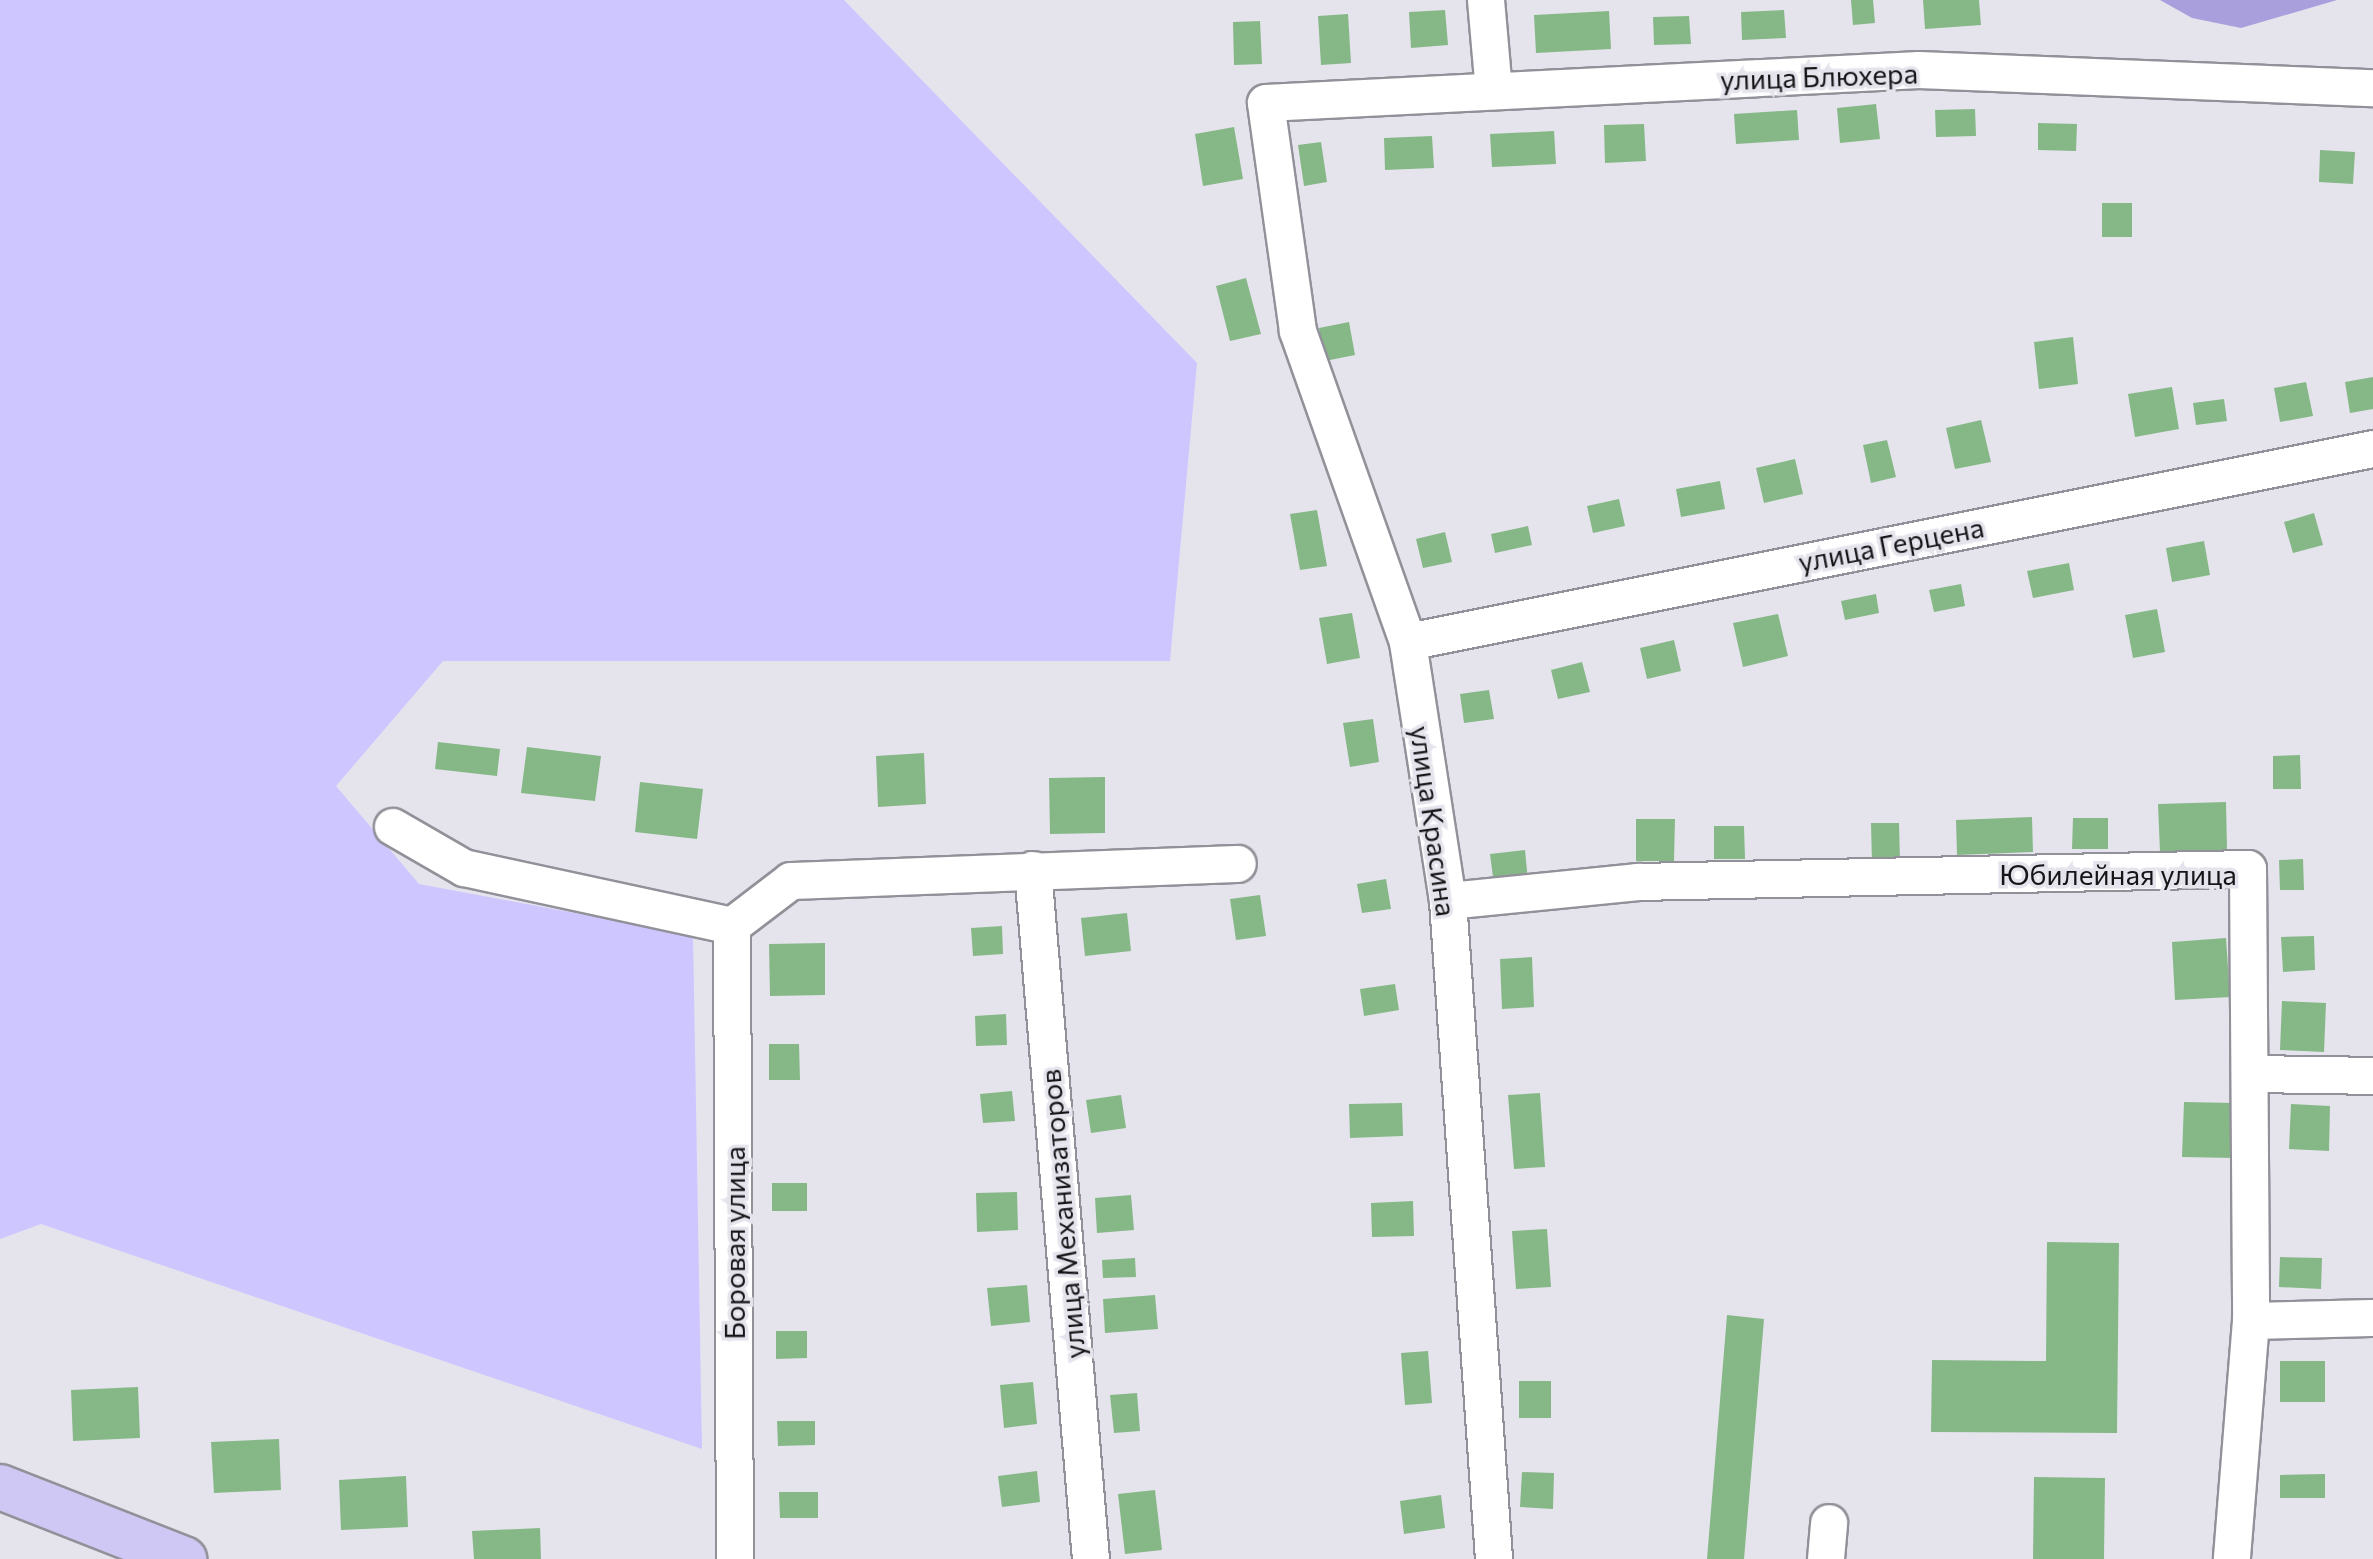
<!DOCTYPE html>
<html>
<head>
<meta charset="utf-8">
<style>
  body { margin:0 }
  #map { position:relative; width:2373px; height:1559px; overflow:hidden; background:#e5e4ed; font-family:Commissioner,sans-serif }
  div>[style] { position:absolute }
  .green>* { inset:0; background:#cec6ff }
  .water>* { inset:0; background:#a99fdc }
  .building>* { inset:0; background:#86b887 }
  .roads { filter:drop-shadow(2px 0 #929199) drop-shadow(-2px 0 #929199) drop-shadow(0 2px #929199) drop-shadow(0 -2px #929199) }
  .minor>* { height:36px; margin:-18px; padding:0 18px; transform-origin:18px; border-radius:18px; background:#fff }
  .major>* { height:44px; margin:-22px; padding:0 22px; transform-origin:22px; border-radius:22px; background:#d0c8f4 }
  span { translate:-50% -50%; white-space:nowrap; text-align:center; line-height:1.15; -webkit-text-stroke:7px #e5e4ed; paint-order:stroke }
  .street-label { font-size:28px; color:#151518 }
</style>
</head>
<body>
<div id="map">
  <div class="green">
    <i style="clip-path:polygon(0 0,844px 0,1197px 363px,1170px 661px,443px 661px,336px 786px,419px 884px,693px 935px,702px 1449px,41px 1224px,0 1239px)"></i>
  </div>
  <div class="water">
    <i style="clip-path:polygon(2160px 0,2337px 0,2241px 28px,2192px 18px)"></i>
  </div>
  <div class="building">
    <i style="clip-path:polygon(1851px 0,1873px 0,1875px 23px,1853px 25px)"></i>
    <i style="clip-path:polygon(1923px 0,1979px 0,1981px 25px,1925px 29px)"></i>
    <i style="clip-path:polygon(1445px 10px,1448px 45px,1411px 48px,1409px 12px)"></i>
    <i style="clip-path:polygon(1784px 10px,1786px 38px,1742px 40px,1741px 12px)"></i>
    <i style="clip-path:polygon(1609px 11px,1611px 49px,1536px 53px,1534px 15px)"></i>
    <i style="clip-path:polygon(1348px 14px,1351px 63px,1321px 65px,1318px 16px)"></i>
    <i style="clip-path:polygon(1689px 16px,1691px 44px,1654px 45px,1653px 17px)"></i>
    <i style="clip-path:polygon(1260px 21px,1262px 64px,1234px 65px,1233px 22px)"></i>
    <i style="clip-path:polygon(1876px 104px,1880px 139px,1840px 143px,1837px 108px)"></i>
    <i style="clip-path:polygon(1975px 109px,1976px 136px,1936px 137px,1935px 110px)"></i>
    <i style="clip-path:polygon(1797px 110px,1799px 140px,1736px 144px,1734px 114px)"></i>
    <i style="clip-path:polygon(2038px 123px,2077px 124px,2076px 151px,2038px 150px)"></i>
    <i style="clip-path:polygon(1644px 124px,1646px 161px,1605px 163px,1604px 125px)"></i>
    <i style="clip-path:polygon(1234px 127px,1243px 179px,1203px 186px,1195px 134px)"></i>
    <i style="clip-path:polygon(1554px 131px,1556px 164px,1492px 167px,1490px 134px)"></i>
    <i style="clip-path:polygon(1432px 136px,1434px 168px,1385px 170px,1384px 138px)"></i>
    <i style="clip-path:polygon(1321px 142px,1327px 182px,1304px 186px,1298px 145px)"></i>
    <i style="clip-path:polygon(2320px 150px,2355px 152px,2353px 184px,2319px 182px)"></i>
    <i style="clip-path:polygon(2102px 203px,2132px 203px,2132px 237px,2102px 237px)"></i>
    <i style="clip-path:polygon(1246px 278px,1261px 334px,1230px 341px,1216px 286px)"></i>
    <i style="clip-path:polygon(1349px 322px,1355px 355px,1325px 361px,1319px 328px)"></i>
    <i style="clip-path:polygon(2073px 337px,2078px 384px,2039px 389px,2034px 342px)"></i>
    <i style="clip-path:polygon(2373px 377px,2373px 409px,2350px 413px,2345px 382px)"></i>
    <i style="clip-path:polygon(2306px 382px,2313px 416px,2280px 422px,2274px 388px)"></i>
    <i style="clip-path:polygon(2172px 387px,2179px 429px,2135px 437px,2128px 394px)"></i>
    <i style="clip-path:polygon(2224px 399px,2227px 421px,2196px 425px,2193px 403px)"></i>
    <i style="clip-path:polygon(1981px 420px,1991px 462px,1955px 469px,1946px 428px)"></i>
    <i style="clip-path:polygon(1887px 440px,1896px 477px,1871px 483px,1863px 445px)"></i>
    <i style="clip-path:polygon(1795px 459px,1803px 494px,1764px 503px,1756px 468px)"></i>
    <i style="clip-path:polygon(1720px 481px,1725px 509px,1681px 517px,1676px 489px)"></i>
    <i style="clip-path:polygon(1619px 499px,1625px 526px,1593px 533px,1587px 506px)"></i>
    <i style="clip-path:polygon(1317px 510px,1327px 566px,1300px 570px,1290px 514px)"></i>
    <i style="clip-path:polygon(2314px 513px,2323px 545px,2293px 553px,2284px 522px)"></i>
    <i style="clip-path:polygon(1528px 526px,1532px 545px,1495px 553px,1491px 534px)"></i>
    <i style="clip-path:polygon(1445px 532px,1452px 562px,1423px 568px,1416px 539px)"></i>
    <i style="clip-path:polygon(2204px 541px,2210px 575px,2172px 582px,2166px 548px)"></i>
    <i style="clip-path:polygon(2069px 563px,2074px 590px,2033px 598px,2027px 571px)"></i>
    <i style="clip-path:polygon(1961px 584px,1965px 606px,1934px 612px,1929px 590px)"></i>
    <i style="clip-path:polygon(1876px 594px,1879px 613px,1845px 620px,1841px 601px)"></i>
    <i style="clip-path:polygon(2157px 609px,2165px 652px,2133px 658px,2125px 615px)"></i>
    <i style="clip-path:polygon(1352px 613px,1360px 658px,1327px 664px,1319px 618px)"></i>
    <i style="clip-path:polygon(1778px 614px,1788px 656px,1743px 667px,1733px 623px)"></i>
    <i style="clip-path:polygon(1674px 640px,1681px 671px,1647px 679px,1640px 648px)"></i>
    <i style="clip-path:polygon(1582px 662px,1590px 692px,1558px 699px,1551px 670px)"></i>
    <i style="clip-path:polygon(1489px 690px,1494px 719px,1464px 723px,1460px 694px)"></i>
    <i style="clip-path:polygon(1373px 719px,1379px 762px,1350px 767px,1343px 723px)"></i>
    <i style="clip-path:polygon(438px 742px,500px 749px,497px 776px,435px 769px)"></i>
    <i style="clip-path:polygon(527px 747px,601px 756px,595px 801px,521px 793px)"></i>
    <i style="clip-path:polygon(924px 753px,926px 804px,878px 807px,876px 756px)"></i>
    <i style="clip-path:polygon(2300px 755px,2301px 789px,2273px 789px,2273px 756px)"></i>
    <i style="clip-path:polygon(1105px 777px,1105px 833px,1050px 834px,1049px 778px)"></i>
    <i style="clip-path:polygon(640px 782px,703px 789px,697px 839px,635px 832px)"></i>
    <i style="clip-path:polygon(2226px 802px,2227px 850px,2160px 852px,2158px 804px)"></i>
    <i style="clip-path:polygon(2032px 817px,2033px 852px,1957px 855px,1956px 820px)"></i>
    <i style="clip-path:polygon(2073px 818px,2108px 818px,2108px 849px,2072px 849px)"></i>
    <i style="clip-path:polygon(1636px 819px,1675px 819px,1674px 861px,1636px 861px)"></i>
    <i style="clip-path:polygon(1871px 823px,1899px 823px,1900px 862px,1872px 863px)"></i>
    <i style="clip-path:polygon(1714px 826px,1744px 826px,1745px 859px,1714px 859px)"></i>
    <i style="clip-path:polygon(1525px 850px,1528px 881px,1494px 885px,1490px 854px)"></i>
    <i style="clip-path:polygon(2303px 859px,2304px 890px,2280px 890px,2279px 860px)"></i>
    <i style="clip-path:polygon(1386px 879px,1391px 909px,1362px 913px,1357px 884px)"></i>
    <i style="clip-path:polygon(1260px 895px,1266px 936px,1236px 940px,1230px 899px)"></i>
    <i style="clip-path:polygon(1127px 913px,1131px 951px,1085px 956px,1081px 918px)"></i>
    <i style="clip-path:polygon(1002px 926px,1003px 954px,973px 956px,971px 928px)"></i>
    <i style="clip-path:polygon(2314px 936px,2315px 970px,2283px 972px,2281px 937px)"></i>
    <i style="clip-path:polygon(2226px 938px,2230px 997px,2175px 1000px,2172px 942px)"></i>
    <i style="clip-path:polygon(825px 943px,825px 995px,770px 996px,769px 944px)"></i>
    <i style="clip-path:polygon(1532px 957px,1534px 1007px,1502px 1009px,1500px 959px)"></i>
    <i style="clip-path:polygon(1395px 984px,1399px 1010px,1364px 1016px,1360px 989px)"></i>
    <i style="clip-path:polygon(2282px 1001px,2326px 1003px,2324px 1052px,2280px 1050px)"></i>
    <i style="clip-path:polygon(1006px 1014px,1007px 1045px,976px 1046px,975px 1016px)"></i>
    <i style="clip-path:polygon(769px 1044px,799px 1044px,800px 1080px,769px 1080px)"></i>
    <i style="clip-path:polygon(1012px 1091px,1015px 1121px,983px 1123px,980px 1094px)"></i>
    <i style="clip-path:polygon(1540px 1093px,1545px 1167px,1514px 1169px,1508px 1095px)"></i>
    <i style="clip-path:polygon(1121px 1095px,1126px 1128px,1091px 1133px,1086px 1100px)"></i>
    <i style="clip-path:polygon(2184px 1102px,2235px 1103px,2234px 1158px,2182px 1157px)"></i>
    <i style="clip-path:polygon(1402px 1103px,1403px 1136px,1350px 1138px,1349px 1104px)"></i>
    <i style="clip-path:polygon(2291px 1104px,2330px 1106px,2329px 1151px,2289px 1149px)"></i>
    <i style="clip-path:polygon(772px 1183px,807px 1183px,807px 1211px,772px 1211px)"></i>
    <i style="clip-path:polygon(1017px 1192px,1018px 1230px,977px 1232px,976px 1193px)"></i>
    <i style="clip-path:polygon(1131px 1195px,1134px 1230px,1097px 1233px,1095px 1198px)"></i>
    <i style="clip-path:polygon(1413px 1201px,1414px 1236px,1372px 1237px,1371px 1203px)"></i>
    <i style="clip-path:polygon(1547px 1229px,1551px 1287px,1516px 1289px,1512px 1231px)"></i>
    <i style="clip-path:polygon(2047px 1242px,2119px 1243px,2117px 1433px,1931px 1432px,1932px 1360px,2046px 1361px)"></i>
    <i style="clip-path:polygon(2280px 1257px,2322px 1258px,2321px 1289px,2279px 1287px)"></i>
    <i style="clip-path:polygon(1135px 1258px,1136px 1277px,1103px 1278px,1102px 1260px)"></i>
    <i style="clip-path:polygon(1027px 1285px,1030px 1322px,991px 1326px,987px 1288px)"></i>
    <i style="clip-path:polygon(1155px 1295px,1158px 1329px,1105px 1333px,1103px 1299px)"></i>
    <i style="clip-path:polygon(1727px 1315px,1764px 1319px,1744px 1559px,1707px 1559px)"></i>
    <i style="clip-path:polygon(776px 1331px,807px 1331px,807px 1358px,776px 1359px)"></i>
    <i style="clip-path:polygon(1428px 1351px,1432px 1403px,1405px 1405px,1401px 1353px)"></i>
    <i style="clip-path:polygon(2280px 1361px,2325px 1361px,2325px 1402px,2280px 1402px)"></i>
    <i style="clip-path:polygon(1519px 1381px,1551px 1381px,1551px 1418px,1519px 1418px)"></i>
    <i style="clip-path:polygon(1033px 1382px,1037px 1424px,1004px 1428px,1000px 1385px)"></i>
    <i style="clip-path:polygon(138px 1387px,140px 1438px,73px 1441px,71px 1390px)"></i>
    <i style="clip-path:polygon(1137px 1393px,1140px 1431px,1114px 1433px,1110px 1395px)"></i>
    <i style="clip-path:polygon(777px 1421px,815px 1421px,815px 1445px,778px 1446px)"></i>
    <i style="clip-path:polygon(279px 1439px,281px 1490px,214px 1493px,211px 1442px)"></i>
    <i style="clip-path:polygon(1037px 1471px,1040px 1502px,1002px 1507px,998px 1476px)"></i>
    <i style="clip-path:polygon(1522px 1472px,1554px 1473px,1553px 1509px,1520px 1507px)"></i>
    <i style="clip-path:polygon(2325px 1474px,2325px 1498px,2280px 1498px,2280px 1475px)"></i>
    <i style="clip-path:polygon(406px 1476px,408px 1527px,341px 1530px,339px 1480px)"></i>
    <i style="clip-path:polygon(2034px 1477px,2105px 1478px,2104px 1559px,2033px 1559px)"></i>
    <i style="clip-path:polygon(1155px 1490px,1162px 1550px,1125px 1554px,1118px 1494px)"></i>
    <i style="clip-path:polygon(779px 1492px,818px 1492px,818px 1518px,780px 1518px)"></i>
    <i style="clip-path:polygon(1441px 1495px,1445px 1528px,1404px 1534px,1400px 1501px)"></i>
    <i style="clip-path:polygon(540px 1528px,541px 1559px,474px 1559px,472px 1531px)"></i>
  </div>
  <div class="roads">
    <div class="minor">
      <i style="left:1486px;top:0;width:91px;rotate:85deg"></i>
      <i style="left:1408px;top:642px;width:984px;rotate:-11.31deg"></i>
      <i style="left:393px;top:827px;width:82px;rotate:30deg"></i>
      <i style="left:464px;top:868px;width:274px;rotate:12.2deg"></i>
      <i style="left:732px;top:926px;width:74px;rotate:-37.3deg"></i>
      <i style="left:791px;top:881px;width:447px;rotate:-2.2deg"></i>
      <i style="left:1033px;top:870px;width:691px;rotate:85.19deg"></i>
      <i style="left:1448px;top:901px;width:191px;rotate:-5.7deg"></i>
      <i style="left:1638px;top:882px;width:610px;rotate:-1.22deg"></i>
      <i style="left:2248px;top:869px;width:452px;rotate:89.6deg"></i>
      <i style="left:2251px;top:1321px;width:239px;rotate:94.6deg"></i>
      <i style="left:732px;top:926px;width:633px;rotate:89.73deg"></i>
      <i style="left:2252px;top:1074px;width:121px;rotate:0.9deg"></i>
      <i style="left:2251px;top:1321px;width:122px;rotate:-1.4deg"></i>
      <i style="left:1494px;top:1559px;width:660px;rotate:-94deg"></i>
      <i style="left:1448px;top:901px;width:262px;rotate:-98.8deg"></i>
      <i style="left:1408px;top:642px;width:330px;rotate:-109.5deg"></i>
      <i style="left:1298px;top:331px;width:230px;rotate:-98deg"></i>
      <i style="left:1266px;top:103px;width:654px;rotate:-2.89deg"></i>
      <i style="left:1919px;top:70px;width:454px;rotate:2.3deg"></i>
      <i style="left:1826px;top:1559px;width:36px;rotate:-85deg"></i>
    </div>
    <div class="major">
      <i style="left:0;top:1487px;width:198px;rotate:21.4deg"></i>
    </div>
  </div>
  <div class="street-label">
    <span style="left:1819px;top:76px;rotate:-2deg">улица Блюхера</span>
    <span style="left:1891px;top:544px;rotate:-11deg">улица Герцена</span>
    <span style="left:1434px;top:821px;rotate:82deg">улица Красина</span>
    <span style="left:2118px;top:874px">Юбилейная улица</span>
    <span style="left:1062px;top:1214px;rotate:-95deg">улица Механизаторов</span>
    <span style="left:734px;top:1243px;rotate:-90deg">Боровая улица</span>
  </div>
</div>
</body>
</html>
